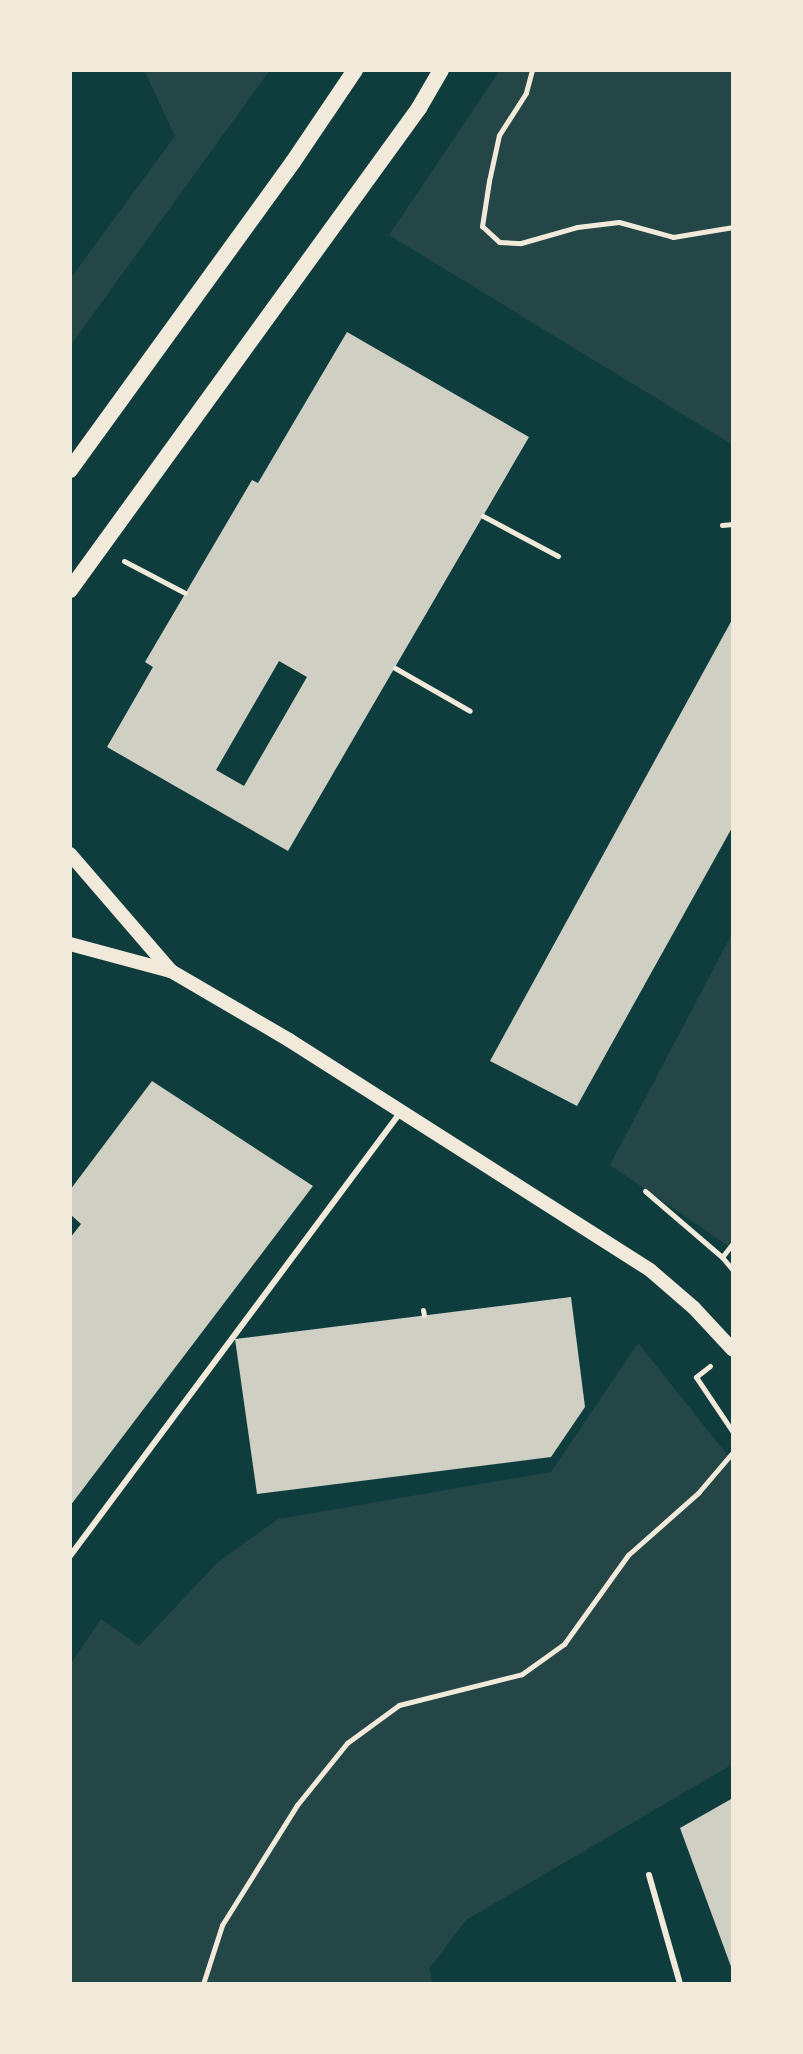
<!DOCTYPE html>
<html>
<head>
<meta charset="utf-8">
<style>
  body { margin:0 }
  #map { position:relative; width:803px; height:2054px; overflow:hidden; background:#0f3d3e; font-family:Barlow,sans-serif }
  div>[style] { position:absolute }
  .green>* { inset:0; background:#244646 }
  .building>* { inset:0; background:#cfcfc3 }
  .path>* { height:5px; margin:-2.5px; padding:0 2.5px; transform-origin:2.5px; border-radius:2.5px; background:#f1e9da }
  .service>* { height:6px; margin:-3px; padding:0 3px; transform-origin:3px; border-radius:3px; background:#f1e9da }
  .tertiary>* { height:14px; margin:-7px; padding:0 7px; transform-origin:7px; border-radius:7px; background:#f1e9da }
  .secondary>* { height:16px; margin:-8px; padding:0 8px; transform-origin:8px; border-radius:8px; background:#f1e9da }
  span { translate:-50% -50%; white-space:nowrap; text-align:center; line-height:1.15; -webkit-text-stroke:8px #f1e9da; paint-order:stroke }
  .frame { position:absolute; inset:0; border:72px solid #f1e9da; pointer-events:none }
</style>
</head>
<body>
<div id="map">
  <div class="green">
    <i style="clip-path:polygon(144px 70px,270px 70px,70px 346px,70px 279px,175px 136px)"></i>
    <i style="clip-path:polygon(500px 70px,733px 70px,733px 445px,389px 235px)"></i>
    <i style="clip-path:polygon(733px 932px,733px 1249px,610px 1165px)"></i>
    <i style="clip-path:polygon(638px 1343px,733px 1462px,733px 1764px,466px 1920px,429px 1969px,433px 1984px,70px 1984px,70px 1665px,101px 1619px,139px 1646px,217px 1563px,278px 1519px,551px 1472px)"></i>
  </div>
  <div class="building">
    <i style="clip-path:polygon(evenodd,347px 332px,529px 437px,288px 851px,107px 747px,153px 667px,145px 662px,252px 480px,258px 483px,347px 332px,279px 661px,307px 677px,244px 786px,216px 770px,279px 661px)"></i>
    <i style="clip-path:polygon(733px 618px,733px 826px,577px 1106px,490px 1061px)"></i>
    <i style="clip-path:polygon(152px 1081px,313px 1186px,70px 1506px,70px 1238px,81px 1224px,70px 1214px,70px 1190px)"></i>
    <i style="clip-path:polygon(571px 1297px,585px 1407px,551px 1457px,257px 1494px,235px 1339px)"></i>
    <i style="clip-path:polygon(733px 1798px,733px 1972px,680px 1828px)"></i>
  </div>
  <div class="path">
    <i style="left:532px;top:70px;width:24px;rotate:105deg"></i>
    <i style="left:526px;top:93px;width:50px;rotate:122.7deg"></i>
    <i style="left:499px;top:135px;width:47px;rotate:102.3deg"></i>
    <i style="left:489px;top:181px;width:46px;rotate:98.8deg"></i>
    <i style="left:482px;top:226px;width:23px;rotate:43deg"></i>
    <i style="left:499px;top:242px;width:22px;rotate:3deg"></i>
    <i style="left:521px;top:243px;width:58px;rotate:-15.9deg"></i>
    <i style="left:577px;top:227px;width:42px;rotate:-6.8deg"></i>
    <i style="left:619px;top:222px;width:56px;rotate:15.5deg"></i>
    <i style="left:673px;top:237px;width:61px;rotate:-9.5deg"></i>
    <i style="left:483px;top:516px;width:85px;rotate:28.1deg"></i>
    <i style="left:722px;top:525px;width:11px;rotate:-5deg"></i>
    <i style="left:124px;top:561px;width:69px;rotate:27.7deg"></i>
    <i style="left:395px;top:668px;width:86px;rotate:29.8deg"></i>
    <i style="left:645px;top:1191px;width:101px;rotate:40.6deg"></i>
    <i style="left:733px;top:1243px;width:18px;rotate:128deg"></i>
    <i style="left:722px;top:1257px;width:17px;rotate:50deg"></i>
    <i style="left:423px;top:1310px;width:5px;rotate:79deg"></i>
    <i style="left:710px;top:1366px;width:18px;rotate:142deg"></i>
    <i style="left:696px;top:1377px;width:66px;rotate:56.1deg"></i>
    <i style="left:203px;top:1984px;width:62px;rotate:-72.1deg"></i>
    <i style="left:222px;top:1925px;width:142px;rotate:-58deg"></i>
    <i style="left:297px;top:1805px;width:80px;rotate:-51.1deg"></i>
    <i style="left:347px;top:1743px;width:64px;rotate:-36.2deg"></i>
    <i style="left:399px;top:1705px;width:127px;rotate:-14.1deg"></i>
    <i style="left:522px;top:1674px;width:52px;rotate:-35.5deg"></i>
    <i style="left:564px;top:1644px;width:110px;rotate:-54.3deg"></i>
    <i style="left:628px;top:1555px;width:94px;rotate:-41.5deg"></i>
    <i style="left:698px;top:1493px;width:54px;rotate:-49.5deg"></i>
  </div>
  <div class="service">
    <i style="left:70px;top:1556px;width:552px;rotate:-53.32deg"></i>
    <i style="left:649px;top:1875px;width:113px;rotate:74.1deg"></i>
  </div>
  <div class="tertiary">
    <i style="left:70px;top:854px;width:155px;rotate:49.2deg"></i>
    <i style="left:70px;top:944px;width:105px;rotate:15deg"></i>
    <i style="left:171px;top:971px;width:137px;rotate:30.3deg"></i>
    <i style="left:289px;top:1040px;width:428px;rotate:32.5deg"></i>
    <i style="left:650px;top:1270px;width:58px;rotate:40.8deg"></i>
    <i style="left:694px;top:1308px;width:57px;rotate:47.1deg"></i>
  </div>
  <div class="secondary">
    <i style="left:70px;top:470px;width:380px;rotate:-54.1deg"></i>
    <i style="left:293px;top:162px;width:111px;rotate:-56deg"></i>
    <i style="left:70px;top:590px;width:595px;rotate:-54.09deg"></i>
    <i style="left:419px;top:108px;width:44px;rotate:-59.9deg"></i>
  </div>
  <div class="frame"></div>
</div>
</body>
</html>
